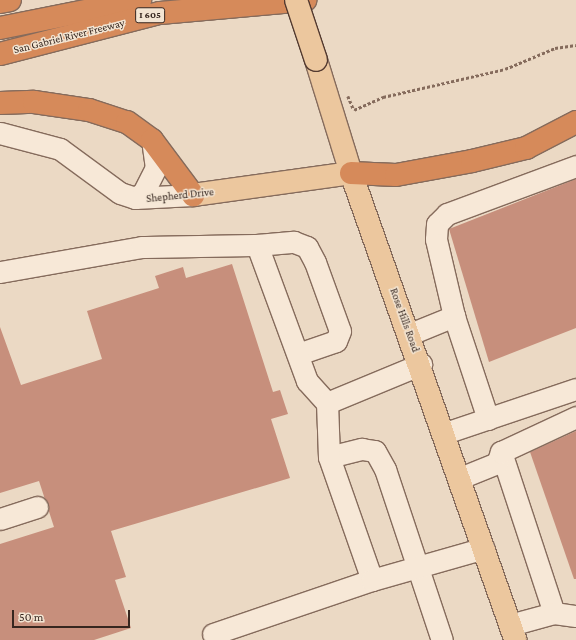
<!DOCTYPE html>
<html>
<head>
<meta charset="utf-8">
<style>
  body { margin:0 }
  #map { position:relative; width:576px; height:640px; overflow:hidden; background:#ebd9c4; font-family:"Crimson Pro",serif }
  div>[style] { position:absolute }
  .building>* { inset:0; background:#c78f7c }
  .path>* { height:2.5px; margin-top:-1.25px; transform-origin:0; background:repeating-linear-gradient(90deg,#856b5c 0 3px,transparent 0 5px) }
  .roads { filter:drop-shadow(1px 0 #856b5c) drop-shadow(-1px 0 #856b5c) drop-shadow(0 1px #856b5c) drop-shadow(0 -1px #856b5c) }
  .minor>* { height:21px; margin:-10.5px; padding:0 10.5px; transform-origin:10.5px; border-radius:10.5px; background:#f7e8d7 }
  .major>* { height:22px; margin:-11px; padding:0 11px; transform-origin:11px; border-radius:11px; background:#ecc79e }
  .highway>* { height:22px; margin:-11px; padding:0 11px; transform-origin:11px; border-radius:11px; background:#d68a5a }
  .bridges { filter:drop-shadow(1px 0 #533a30) drop-shadow(-1px 0 #533a30) drop-shadow(0 1px #533a30) drop-shadow(0 -1px #533a30) }
  .major-bridge>* { height:22px; margin:-11px; padding:0 11px; transform-origin:11px; border-radius:11px; background:#ecc79e }
  span { translate:-50% -50%; white-space:nowrap; text-align:center; line-height:1.15; -webkit-text-stroke:3px #f3e5d3; paint-order:stroke }
  .shield-label span { padding:1px 3px; background:#f3e5d3; border:1px solid; border-radius:3px; -webkit-text-stroke-width:0 }
  .shield-label { font-size:10px; color:#36261f; font-weight:700 }
  .street-label { font-size:11px; color:#36261f }
  .scale { position:absolute; left:12px; top:610px; width:118px; height:18px; box-sizing:border-box; border:2px solid #36261f; border-top:0; padding-left:5px; font-size:12px; line-height:14px; white-space:nowrap; color:#36261f; -webkit-text-stroke:3px #f3e5d3; paint-order:stroke }
</style>
</head>
<body>
<div id="map">
  <div class="building">
    <i style="clip-path:polygon(576px 179px,576px 328px,489px 362px,449px 229px)"></i>
    <i style="clip-path:polygon(232px 264px,273px 392px,280px 390px,288px 414px,271px 419px,290px 478px,111px 531px,126px 577px,115px 580px,131px 628px,94px 640px,0 640px,0 544px,54px 527px,39px 481px,0 493px,0 327px,21px 385px,102px 359px,87px 311px,159px 288px,155px 276px,183px 267px,186px 278px)"></i>
    <i style="clip-path:polygon(576px 431px,576px 579px,574px 579px,530px 452px)"></i>
  </div>
  <div class="path">
    <i style="left:348px;top:96px;width:15px;rotate:67deg"></i>
    <i style="left:354px;top:110px;width:32px;rotate:-24deg"></i>
    <i style="left:383px;top:97px;width:125px;rotate:-12.9deg"></i>
    <i style="left:505px;top:69px;width:54px;rotate:-22.8deg"></i>
    <i style="left:555px;top:48px;width:21px;rotate:-8deg"></i>
  </div>
  <div class="roads">
    <div class="minor">
      <i style="left:0;top:133px;width:62px;rotate:14.9deg"></i>
      <i style="left:60px;top:149px;width:74px;rotate:36.3deg"></i>
      <i style="left:120px;top:193px;width:16px;rotate:18deg"></i>
      <i style="left:135px;top:198px;width:58px;rotate:-3deg"></i>
      <i style="left:135px;top:198px;width:9px;rotate:-32deg"></i>
      <i style="left:143px;top:193px;width:28px;rotate:-63deg"></i>
      <i style="left:156px;top:168px;width:28px;rotate:-98deg"></i>
      <i style="left:257px;top:245px;width:37px;rotate:-5deg"></i>
      <i style="left:294px;top:242px;width:14px;rotate:21deg"></i>
      <i style="left:307px;top:247px;width:17px;rotate:62deg"></i>
      <i style="left:315px;top:262px;width:73px;rotate:70.1deg"></i>
      <i style="left:340px;top:331px;width:11px;rotate:112deg"></i>
      <i style="left:336px;top:341px;width:40px;rotate:161.1deg"></i>
      <i style="left:0;top:272px;width:144px;rotate:-10deg"></i>
      <i style="left:142px;top:247px;width:115px;rotate:-1deg"></i>
      <i style="left:257px;top:245px;width:145px;rotate:69.8deg"></i>
      <i style="left:307px;top:381px;width:30px;rotate:48deg"></i>
      <i style="left:410px;top:334px;width:48px;rotate:-22.2deg"></i>
      <i style="left:488px;top:419px;width:108px;rotate:-108.3deg"></i>
      <i style="left:454px;top:316px;width:79px;rotate:-103.2deg"></i>
      <i style="left:436px;top:239px;width:15px;rotate:-86deg"></i>
      <i style="left:437px;top:224px;width:14px;rotate:-45deg"></i>
      <i style="left:447px;top:214px;width:138px;rotate:-20.4deg"></i>
      <i style="left:445px;top:433px;width:138px;rotate:-18.6deg"></i>
      <i style="left:501px;top:452px;width:169px;rotate:71.8deg"></i>
      <i style="left:329px;top:457px;width:34px;rotate:-14deg"></i>
      <i style="left:362px;top:449px;width:13px;rotate:9deg"></i>
      <i style="left:375px;top:451px;width:21px;rotate:61deg"></i>
      <i style="left:385px;top:469px;width:180px;rotate:71.6deg"></i>
      <i style="left:460px;top:478px;width:40px;rotate:-22deg"></i>
      <i style="left:497px;top:463px;width:12px;rotate:-70deg"></i>
      <i style="left:501px;top:452px;width:83px;rotate:-25deg"></i>
      <i style="left:0;top:519px;width:39px;rotate:-18deg"></i>
      <i style="left:372px;top:580px;width:130px;rotate:-109.3deg"></i>
      <i style="left:329px;top:457px;width:54px;rotate:-92.1deg"></i>
      <i style="left:327px;top:403px;width:102px;rotate:-22.5deg"></i>
      <i style="left:510px;top:625px;width:46px;rotate:-15.3deg"></i>
      <i style="left:554px;top:613px;width:22px;rotate:8deg"></i>
      <i style="left:213px;top:634px;width:168px;rotate:-18.8deg"></i>
      <i style="left:372px;top:580px;width:116px;rotate:-15.9deg"></i>
    </div>
    <div class="major">
      <i style="left:316px;top:60px;width:118px;rotate:72.8deg"></i>
      <i style="left:351px;top:173px;width:495px;rotate:70.6deg"></i>
      <i style="left:193px;top:195px;width:160px;rotate:-7.9deg"></i>
    </div>
    <div class="highway">
      <i style="left:0;top:2px;width:10px;rotate:-11deg"></i>
      <i style="left:0;top:28px;width:143px;rotate:-11.3deg"></i>
      <i style="left:0;top:54px;width:165px;rotate:-14.4deg"></i>
      <i style="left:160px;top:13px;width:146px;rotate:-5.1deg"></i>
      <i style="left:0;top:103px;width:34px;rotate:-2deg"></i>
      <i style="left:34px;top:102px;width:56px;rotate:8.3deg"></i>
      <i style="left:89px;top:110px;width:40px;rotate:18deg"></i>
      <i style="left:127px;top:122px;width:31px;rotate:36deg"></i>
      <i style="left:152px;top:140px;width:69px;rotate:53.3deg"></i>
      <i style="left:351px;top:173px;width:45px;rotate:2.5deg"></i>
      <i style="left:396px;top:175px;width:77px;rotate:-10.4deg"></i>
      <i style="left:472px;top:161px;width:56px;rotate:-13.5deg"></i>
      <i style="left:526px;top:148px;width:56px;rotate:-27.5deg"></i>
    </div>
  </div>
  <div class="bridges">
    <div class="major-bridge">
      <i style="left:296px;top:0;width:63px;rotate:71.6deg"></i>
    </div>
  </div>
  <div class="shield-label">
    <span style="left:150px;top:15px">I 605</span>
  </div>
  <div class="street-label">
    <span style="left:69px;top:36px;rotate:-14deg">San Gabriel River Freeway</span>
    <span style="left:180px;top:195px;rotate:-6deg">Shepherd Drive</span>
    <span style="left:405px;top:320px;rotate:70deg">Rose Hills Road</span>
  </div>
  <div class="scale">50 m</div>
</div>
</body>
</html>
